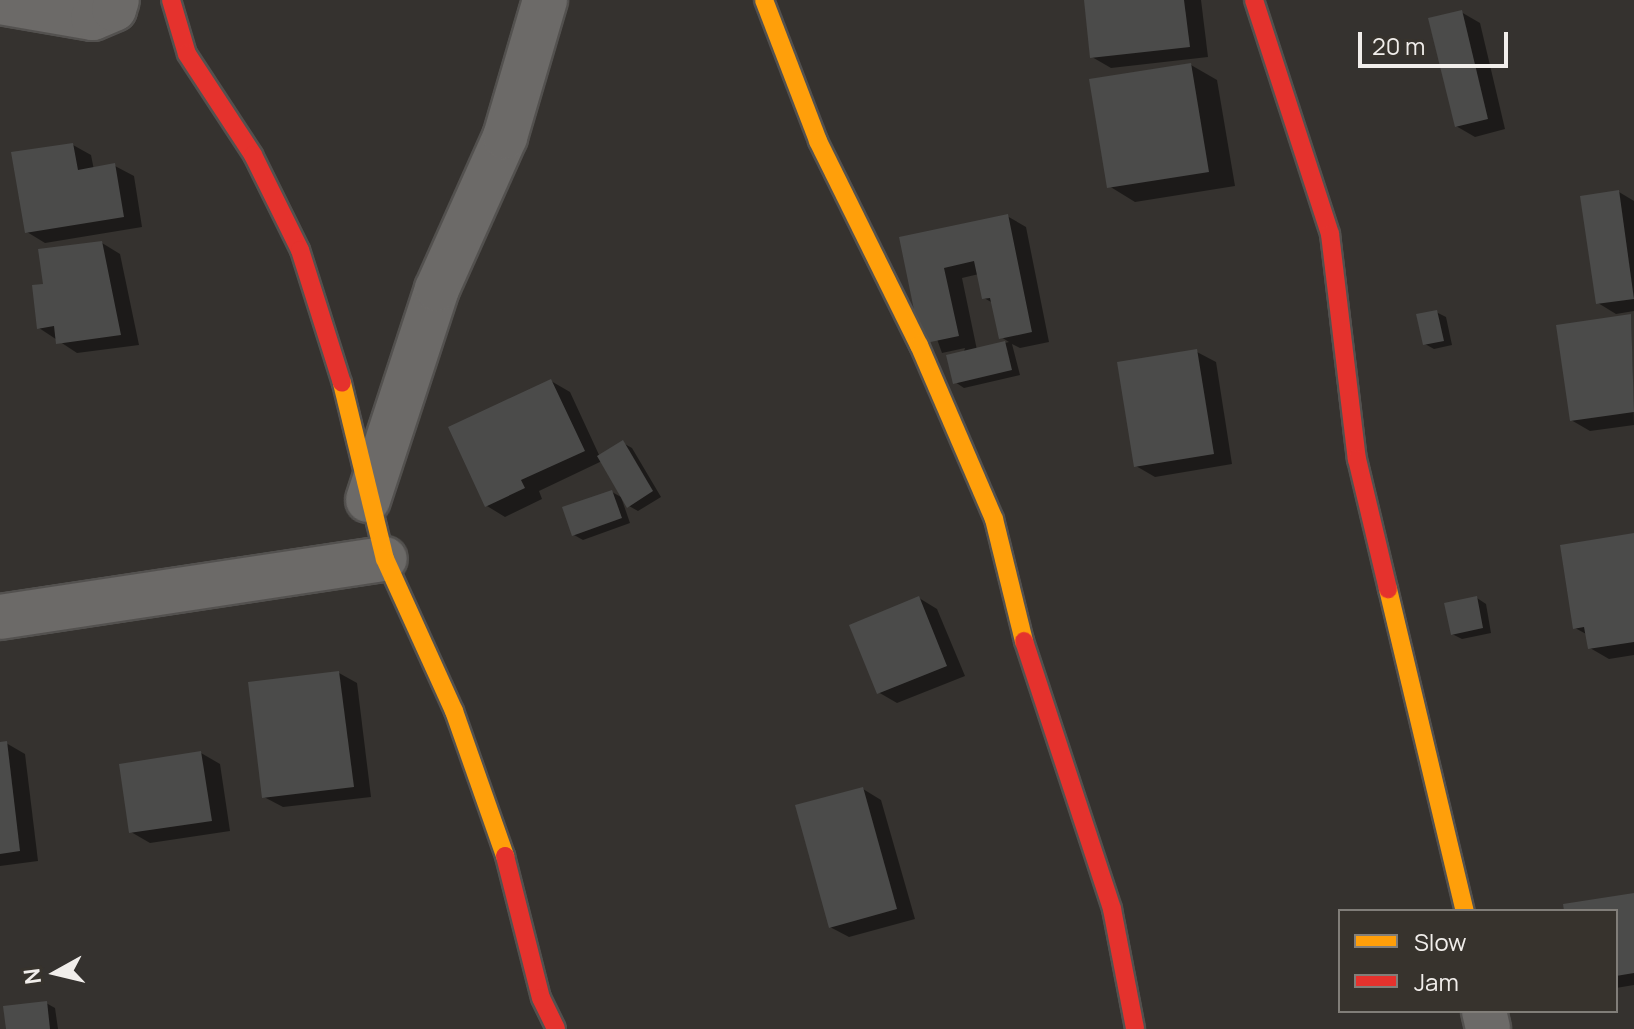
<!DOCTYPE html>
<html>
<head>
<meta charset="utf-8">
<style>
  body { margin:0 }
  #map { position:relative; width:1634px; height:1029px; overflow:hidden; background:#35322f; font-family:Manrope,sans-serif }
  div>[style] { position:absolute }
  .shadow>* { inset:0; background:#0007 }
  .building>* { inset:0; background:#4b4b4a }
  .roads { filter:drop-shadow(2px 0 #53514f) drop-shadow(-2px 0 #53514f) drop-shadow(0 2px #53514f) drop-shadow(0 -2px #53514f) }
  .street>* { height:44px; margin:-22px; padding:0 22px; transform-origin:22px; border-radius:22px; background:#6c6a68 }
  .slow>* { height:18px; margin:-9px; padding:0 9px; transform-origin:9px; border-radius:9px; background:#ff9f0a }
  .jam>* { height:18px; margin:-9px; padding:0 9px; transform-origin:9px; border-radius:9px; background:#e5322d }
  span { translate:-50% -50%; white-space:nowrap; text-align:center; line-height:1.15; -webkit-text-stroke:6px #37332d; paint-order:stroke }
  .legend { position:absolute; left:1338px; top:909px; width:280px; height:104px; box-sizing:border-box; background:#37332d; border:2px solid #817e79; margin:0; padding:10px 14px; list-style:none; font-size:24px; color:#f1eeeb }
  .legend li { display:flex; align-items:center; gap:16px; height:40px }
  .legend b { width:40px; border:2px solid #817e79 }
  .north { position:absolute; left:16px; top:933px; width:80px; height:80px; -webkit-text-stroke:6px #37332d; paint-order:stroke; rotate:262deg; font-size:22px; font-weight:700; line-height:32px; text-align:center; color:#f1eeeb }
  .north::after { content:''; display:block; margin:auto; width:28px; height:36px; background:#f1eeeb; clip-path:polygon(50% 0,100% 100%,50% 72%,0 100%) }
  .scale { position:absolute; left:1358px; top:32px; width:150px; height:36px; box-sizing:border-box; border:4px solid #f1eeeb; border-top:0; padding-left:10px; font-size:24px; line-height:28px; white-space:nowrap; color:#f1eeeb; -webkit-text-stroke:6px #37332d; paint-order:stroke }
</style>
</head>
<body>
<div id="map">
  <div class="shadow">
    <i style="clip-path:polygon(1086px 0,1201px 0,1208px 57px,1111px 68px,1092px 57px)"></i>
    <i style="clip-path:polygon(1461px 12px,1480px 23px,1505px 129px,1475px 137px,1456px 126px)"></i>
    <i style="clip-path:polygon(1191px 65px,1217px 80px,1235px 186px,1135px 202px,1109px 186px)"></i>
    <i style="clip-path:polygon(73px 145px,91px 155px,94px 170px,115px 166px,134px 176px,142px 227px,45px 243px,27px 232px)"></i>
    <i style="clip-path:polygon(1619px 192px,1634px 201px,1634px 311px,1616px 314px,1598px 303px)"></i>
    <i style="clip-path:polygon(evenodd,1007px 216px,1026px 227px,1049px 342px,1020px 348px,1012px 344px,1020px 375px,964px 388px,955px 382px,965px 348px,942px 353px,901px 239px,1007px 216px,979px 274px,984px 298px,993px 303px,1001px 337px,1009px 342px,977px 350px,962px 278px,979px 274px)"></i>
    <i style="clip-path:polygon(102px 243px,120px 254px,139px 345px,77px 353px,39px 328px,45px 286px)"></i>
    <i style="clip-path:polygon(1436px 312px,1446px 317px,1452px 345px,1434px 349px,1425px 344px)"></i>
    <i style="clip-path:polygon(1631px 316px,1634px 425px,1590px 431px,1571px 420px)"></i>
    <i style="clip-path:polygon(1197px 352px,1216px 362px,1232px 464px,1155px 477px,1136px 466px)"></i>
    <i style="clip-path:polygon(551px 381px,570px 392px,600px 457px,623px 443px,632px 448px,661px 497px,638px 511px,629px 506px,602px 461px,539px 491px,542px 499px,505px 517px,487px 506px)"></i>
    <i style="clip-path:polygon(612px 492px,621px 497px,630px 523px,583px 540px,574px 535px)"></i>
    <i style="clip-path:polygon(1634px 535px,1634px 655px,1609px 659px,1590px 648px,1588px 635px,1575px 628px)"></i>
    <i style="clip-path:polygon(919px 598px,937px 609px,965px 676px,897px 703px,878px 692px)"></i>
    <i style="clip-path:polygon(1477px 598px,1486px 604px,1491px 633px,1462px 639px,1452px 634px)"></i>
    <i style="clip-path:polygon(339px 673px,357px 683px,371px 797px,283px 807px,264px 797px)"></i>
    <i style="clip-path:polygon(6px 743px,25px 754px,38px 861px,0 866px,0 744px)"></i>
    <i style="clip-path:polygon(201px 753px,220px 764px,230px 831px,150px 843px,131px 832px)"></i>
    <i style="clip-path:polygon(863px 789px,881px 800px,915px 919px,849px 937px,830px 927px)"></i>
    <i style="clip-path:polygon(1634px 895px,1634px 985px,1616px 988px,1616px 911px,1566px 911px)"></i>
    <i style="clip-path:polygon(46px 1003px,55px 1008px,58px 1029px,8px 1029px)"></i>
  </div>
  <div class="building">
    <i style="clip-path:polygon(1084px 0,1184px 0,1190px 47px,1090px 58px)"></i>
    <i style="clip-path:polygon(1462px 10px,1488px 119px,1455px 127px,1428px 18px)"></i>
    <i style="clip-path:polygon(1191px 63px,1209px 172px,1107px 188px,1089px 79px)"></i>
    <i style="clip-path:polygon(73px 143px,78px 170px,115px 163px,124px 217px,25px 233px,11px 152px)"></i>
    <i style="clip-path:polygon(1619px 190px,1634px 299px,1596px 304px,1580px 196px)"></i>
    <i style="clip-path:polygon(1008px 214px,1032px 332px,999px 339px,990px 298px,982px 299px,974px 261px,944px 268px,959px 336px,921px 344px,899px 237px)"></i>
    <i style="clip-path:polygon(102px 241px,121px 335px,56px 344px,54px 326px,37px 329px,32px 285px,43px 284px,38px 249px)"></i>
    <i style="clip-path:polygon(1437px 310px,1444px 341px,1423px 345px,1416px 314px)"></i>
    <i style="clip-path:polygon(1631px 314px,1634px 412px,1570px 421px,1556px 325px)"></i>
    <i style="clip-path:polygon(1005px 341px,1012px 370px,953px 384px,946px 355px)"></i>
    <i style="clip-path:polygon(1197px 349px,1214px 454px,1134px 467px,1117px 362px)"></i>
    <i style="clip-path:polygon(551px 379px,585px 451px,521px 480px,525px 488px,485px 507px,448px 427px)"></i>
    <i style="clip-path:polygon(623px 440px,653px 491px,627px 508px,597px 456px)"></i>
    <i style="clip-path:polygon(612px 490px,622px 518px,572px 536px,562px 507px)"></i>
    <i style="clip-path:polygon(1634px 533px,1634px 642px,1588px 649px,1584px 627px,1573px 629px,1560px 545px)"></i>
    <i style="clip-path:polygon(919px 596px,947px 666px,877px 694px,849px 625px)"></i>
    <i style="clip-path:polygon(1477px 596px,1483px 628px,1451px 635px,1444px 603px)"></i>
    <i style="clip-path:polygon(339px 671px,354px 787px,262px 798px,248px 682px)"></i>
    <i style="clip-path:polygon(7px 741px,20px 851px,0 854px,0 742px)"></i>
    <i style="clip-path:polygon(201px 751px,212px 821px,129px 833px,119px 764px)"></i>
    <i style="clip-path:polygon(863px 787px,897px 909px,829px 928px,795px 805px)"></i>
    <i style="clip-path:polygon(1634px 893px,1634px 973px,1616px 976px,1616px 911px,1564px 911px,1563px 904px)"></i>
    <i style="clip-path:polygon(47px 1001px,50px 1029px,6px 1029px,3px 1006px)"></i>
  </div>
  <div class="roads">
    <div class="street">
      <i style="left:0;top:2px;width:94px;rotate:9.8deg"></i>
      <i style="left:93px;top:18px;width:23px;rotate:-23deg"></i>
      <i style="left:114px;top:9px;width:9px;rotate:-72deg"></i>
      <i style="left:368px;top:500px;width:222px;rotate:-71.9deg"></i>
      <i style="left:437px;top:289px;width:167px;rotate:-65.9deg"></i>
      <i style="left:505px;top:137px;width:143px;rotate:-73.7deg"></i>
      <i style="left:0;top:617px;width:389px;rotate:-8.6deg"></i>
      <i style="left:1484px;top:1011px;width:18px;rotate:77deg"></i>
    </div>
    <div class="slow">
      <i style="left:764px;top:0;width:151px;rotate:69deg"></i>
      <i style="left:818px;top:141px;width:228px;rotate:63.7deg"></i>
      <i style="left:919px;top:345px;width:189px;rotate:66.7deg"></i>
      <i style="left:994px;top:519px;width:126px;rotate:76.2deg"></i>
      <i style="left:342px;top:383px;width:181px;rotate:76.3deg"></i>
      <i style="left:385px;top:559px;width:167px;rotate:65.6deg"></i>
      <i style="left:454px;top:711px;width:154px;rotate:70.6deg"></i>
      <i style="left:1388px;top:589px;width:331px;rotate:76.6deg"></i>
    </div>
    <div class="jam">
      <i style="left:171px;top:0;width:56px;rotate:73.5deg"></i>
      <i style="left:187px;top:54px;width:121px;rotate:56.8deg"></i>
      <i style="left:253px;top:155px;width:106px;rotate:63.7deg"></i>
      <i style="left:300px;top:250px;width:139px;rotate:72.5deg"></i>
      <i style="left:1254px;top:0;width:246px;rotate:72deg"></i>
      <i style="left:1330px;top:234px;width:227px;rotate:83.2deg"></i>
      <i style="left:1357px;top:459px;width:134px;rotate:76.6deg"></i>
      <i style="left:1024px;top:641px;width:282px;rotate:71.8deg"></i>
      <i style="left:1112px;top:909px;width:122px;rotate:79.1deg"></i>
      <i style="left:505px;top:856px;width:146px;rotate:75.8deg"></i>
      <i style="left:541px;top:998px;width:34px;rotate:64deg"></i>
    </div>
  </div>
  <ul class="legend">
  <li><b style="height:10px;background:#ff9f0a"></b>Slow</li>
  <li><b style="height:10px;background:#e5322d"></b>Jam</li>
  </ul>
  <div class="north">N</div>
  <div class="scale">20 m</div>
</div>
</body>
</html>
